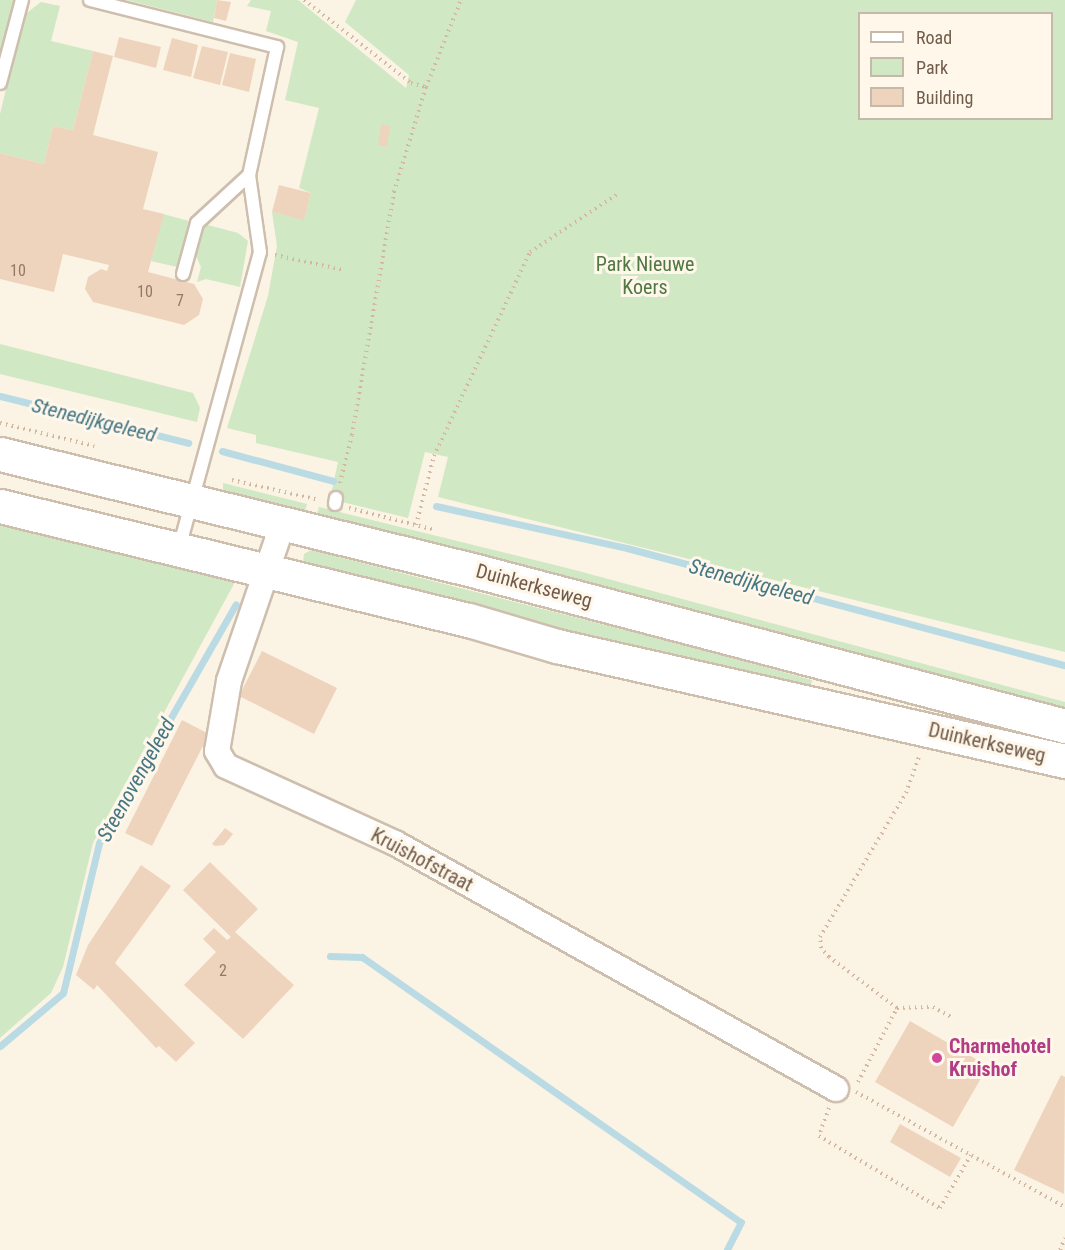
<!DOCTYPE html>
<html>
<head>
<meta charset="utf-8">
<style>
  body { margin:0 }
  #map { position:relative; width:1065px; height:1250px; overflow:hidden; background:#fbf3e4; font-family:"Roboto Condensed",sans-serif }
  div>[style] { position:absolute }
  .green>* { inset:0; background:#d0e8c3 }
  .stream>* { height:7px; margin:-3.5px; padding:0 3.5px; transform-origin:3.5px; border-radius:3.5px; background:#badbe4 }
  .building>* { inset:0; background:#efd4bd }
  .path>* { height:4px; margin-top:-2px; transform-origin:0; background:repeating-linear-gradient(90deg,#d4b7a0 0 1.5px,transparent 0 6px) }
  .roads { filter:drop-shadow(2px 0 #cebeae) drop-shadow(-2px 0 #cebeae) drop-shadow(0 2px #cebeae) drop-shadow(0 -2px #cebeae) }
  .lane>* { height:12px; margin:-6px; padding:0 6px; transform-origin:6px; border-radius:6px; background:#fff }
  .street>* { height:24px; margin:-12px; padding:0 12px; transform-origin:12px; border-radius:12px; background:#fff }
  .secondary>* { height:33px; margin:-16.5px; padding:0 16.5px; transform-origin:16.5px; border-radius:16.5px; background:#fff }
  .dots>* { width:16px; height:16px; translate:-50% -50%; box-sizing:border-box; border:3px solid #fef7ea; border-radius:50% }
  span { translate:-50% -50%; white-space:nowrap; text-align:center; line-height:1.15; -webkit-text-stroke:6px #fef7ea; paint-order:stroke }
  .number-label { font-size:16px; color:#917968 }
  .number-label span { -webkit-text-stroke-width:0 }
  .park-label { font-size:20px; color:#507843 }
  .street-label { font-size:20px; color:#725b4b }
  .hotel-label { font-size:20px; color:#b23c85; font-weight:700 }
  .left { translate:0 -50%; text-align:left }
  .water-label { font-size:21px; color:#467785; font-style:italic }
  .legend { position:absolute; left:858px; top:12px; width:195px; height:108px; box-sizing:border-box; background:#fef7ea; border:2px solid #c6b9aa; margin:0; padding:8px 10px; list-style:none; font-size:18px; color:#725b4b }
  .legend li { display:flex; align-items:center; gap:12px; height:30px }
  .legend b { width:30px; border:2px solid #c6b9aa }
</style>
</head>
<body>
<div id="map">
  <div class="green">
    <i style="clip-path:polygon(0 0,14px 0,0 54px)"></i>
    <i style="clip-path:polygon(127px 0,217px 0,213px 22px)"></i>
    <i style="clip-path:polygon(evenodd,251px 0,298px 0,406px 88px,409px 75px,345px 22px,356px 0,1065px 0,1065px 652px,438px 497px,448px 457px,425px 452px,408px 518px,330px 499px,338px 462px,256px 443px,256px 435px,227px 428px,268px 296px,277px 246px,272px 212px,304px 219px,311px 193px,299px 188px,319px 108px,285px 100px,298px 42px,266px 31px,271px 11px,247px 6px,251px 0,860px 14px,1052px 14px,1052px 118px,860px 118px,860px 14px)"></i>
    <i style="clip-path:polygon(41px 2px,60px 6px,51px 41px,93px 51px,73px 130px,53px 126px,44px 164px,0 153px,0 114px,24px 15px)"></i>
    <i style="clip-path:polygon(163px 214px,189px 221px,177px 267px,151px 261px)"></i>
    <i style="clip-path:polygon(204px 224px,238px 233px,248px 241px,240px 287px,206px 279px,197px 282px,201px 267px,196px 256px)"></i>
    <i style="clip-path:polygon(0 344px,193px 393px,200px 408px,197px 422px,0 374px)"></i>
    <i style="clip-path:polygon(223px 483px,307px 504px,304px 514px,223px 492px)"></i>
    <i style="clip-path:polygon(319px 507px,571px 569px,1065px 702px,1065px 710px,316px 517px)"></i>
    <i style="clip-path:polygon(0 524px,235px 582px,93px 843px,63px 967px,51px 993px,0 1038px)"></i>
    <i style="clip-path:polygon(311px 550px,688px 646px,812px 680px,811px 685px,505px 616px,303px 563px,304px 554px)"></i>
  </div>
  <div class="stream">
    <i style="left:0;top:396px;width:194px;rotate:14deg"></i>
    <i style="left:222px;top:451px;width:115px;rotate:15.1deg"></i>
    <i style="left:436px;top:506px;width:196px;rotate:12.4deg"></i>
    <i style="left:627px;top:548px;width:453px;rotate:15deg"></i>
    <i style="left:330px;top:956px;width:32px;rotate:2deg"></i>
    <i style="left:362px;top:957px;width:462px;rotate:35deg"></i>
    <i style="left:741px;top:1222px;width:31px;rotate:117deg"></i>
    <i style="left:0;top:1046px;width:82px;rotate:-40.1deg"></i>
    <i style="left:63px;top:993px;width:154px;rotate:-76.5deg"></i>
    <i style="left:99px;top:843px;width:275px;rotate:-60.2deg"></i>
  </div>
  <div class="building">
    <i style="clip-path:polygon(217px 0,231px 2px,226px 21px,214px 18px)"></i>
    <i style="clip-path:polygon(119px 37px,161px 47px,156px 68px,114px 57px)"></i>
    <i style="clip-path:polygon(172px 38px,198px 45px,191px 77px,163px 70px)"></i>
    <i style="clip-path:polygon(202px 46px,228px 52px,220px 85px,193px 78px)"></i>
    <i style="clip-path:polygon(93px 51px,113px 56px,93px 135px,158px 152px,143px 209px,164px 214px,148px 272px,194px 284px,203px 299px,199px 315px,184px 325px,93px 302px,85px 289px,88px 277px,101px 269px,107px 271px,109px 265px,63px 254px,54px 292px,0 279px,0 153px,44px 164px,53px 126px,73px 130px)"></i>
    <i style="clip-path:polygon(230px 53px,256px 59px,249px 92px,222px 85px)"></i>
    <i style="clip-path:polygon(381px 124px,390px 126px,387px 147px,378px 145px)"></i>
    <i style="clip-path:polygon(279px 185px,311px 193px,304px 220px,272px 212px)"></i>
    <i style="clip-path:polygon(262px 651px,337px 688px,314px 734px,239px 696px)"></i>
    <i style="clip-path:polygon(182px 720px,209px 734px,152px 846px,125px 833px)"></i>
    <i style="clip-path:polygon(225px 828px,233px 834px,224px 845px,215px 846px,212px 844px)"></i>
    <i style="clip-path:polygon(210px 862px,258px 909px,235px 932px,294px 985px,243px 1039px,184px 985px,216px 952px,203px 939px,214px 928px,227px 940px,231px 937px,183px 890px)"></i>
    <i style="clip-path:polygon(141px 865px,171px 886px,115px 963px,195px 1043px,176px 1062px,159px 1046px,156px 1048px,97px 985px,94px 990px,76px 975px,88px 945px)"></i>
    <i style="clip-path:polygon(910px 1021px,988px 1066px,953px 1127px,875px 1082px)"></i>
    <i style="clip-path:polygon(1061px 1075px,1065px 1077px,1064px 1194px,1014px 1170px)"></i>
    <i style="clip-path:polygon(900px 1124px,961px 1158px,950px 1177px,890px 1142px)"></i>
  </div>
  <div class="path">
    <i style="left:304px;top:0;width:135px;rotate:37.8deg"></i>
    <i style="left:411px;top:83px;width:16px;rotate:15deg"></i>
    <i style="left:275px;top:255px;width:71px;rotate:12.3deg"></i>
    <i style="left:0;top:423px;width:97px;rotate:13.7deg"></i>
    <i style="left:232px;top:480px;width:89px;rotate:12.9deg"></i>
    <i style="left:340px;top:483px;width:49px;rotate:-76deg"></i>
    <i style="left:352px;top:435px;width:247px;rotate:-80.2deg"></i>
    <i style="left:394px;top:192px;width:110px;rotate:-73.1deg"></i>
    <i style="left:426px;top:87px;width:94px;rotate:-68.1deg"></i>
    <i style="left:349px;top:508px;width:89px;rotate:14.3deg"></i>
    <i style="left:416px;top:525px;width:71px;rotate:-75.4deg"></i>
    <i style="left:434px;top:456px;width:225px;rotate:-64.8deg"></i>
    <i style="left:530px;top:252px;width:107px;rotate:-33.5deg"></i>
    <i style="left:897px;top:1008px;width:85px;rotate:-143.1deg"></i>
    <i style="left:829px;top:957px;width:12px;rotate:-132deg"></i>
    <i style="left:821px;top:948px;width:11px;rotate:-95deg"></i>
    <i style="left:820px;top:937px;width:168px;rotate:-59.2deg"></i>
    <i style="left:906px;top:793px;width:41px;rotate:-70.3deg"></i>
    <i style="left:858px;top:1082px;width:84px;rotate:-62.2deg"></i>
    <i style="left:897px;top:1008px;width:36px;rotate:-2deg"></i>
    <i style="left:933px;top:1007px;width:21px;rotate:29deg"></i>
    <i style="left:856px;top:1092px;width:239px;rotate:28.8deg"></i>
    <i style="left:829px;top:1108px;width:30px;rotate:110deg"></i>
    <i style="left:819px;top:1136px;width:141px;rotate:30.8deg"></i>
    <i style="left:940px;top:1208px;width:61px;rotate:-59.7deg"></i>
    <i style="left:1060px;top:1250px;width:13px;rotate:-67deg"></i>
  </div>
  <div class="roads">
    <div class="lane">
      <i style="left:90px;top:0;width:193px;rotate:14.1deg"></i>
      <i style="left:277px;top:47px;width:131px;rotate:102.3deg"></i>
      <i style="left:249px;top:175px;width:78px;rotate:81.9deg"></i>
      <i style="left:260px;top:252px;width:308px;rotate:105.3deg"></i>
      <i style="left:0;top:83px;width:86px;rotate:-75.2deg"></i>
      <i style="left:183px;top:274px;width:53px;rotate:-74.6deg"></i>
      <i style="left:197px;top:223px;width:71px;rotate:-42.7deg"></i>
      <i style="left:335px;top:504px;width:6px;rotate:-81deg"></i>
    </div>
    <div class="street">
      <i style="left:283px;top:523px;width:167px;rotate:108.9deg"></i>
      <i style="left:229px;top:681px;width:71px;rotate:99.7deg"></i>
      <i style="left:217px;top:751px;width:17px;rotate:59deg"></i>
      <i style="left:226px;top:766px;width:186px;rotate:24.5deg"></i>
      <i style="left:395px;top:843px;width:505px;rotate:29.15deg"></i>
    </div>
    <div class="secondary">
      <i style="left:0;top:454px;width:494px;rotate:13.8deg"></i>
      <i style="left:480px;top:572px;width:605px;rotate:14.75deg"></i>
      <i style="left:0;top:506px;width:483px;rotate:13.7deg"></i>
      <i style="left:469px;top:620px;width:92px;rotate:16.5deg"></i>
      <i style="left:557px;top:646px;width:521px;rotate:12.76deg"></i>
    </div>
  </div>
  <div class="dots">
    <i style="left:937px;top:1058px;background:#d1479c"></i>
  </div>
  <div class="number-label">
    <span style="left:18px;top:271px">10</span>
    <span style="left:145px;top:292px">10</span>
    <span style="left:180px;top:301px">7</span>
    <span style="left:223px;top:971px">2</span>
  </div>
  <div class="park-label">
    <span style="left:645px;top:276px">Park Nieuwe<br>Koers</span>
  </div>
  <div class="street-label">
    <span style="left:534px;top:586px;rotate:15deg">Duinkerkseweg</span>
    <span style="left:987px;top:743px;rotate:13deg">Duinkerkseweg</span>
    <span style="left:422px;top:860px;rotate:28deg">Kruishofstraat</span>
  </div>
  <div class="hotel-label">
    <span class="left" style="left:949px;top:1058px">Charmehotel<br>Kruishof</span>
  </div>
  <div class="water-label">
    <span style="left:94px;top:420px;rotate:14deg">Stenedijkgeleed</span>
    <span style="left:751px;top:582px;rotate:15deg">Stenedijkgeleed</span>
    <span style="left:136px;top:780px;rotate:-61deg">Steenovengeleed</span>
  </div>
  <ul class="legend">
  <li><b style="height:8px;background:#fff"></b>Road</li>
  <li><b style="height:16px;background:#d0e8c3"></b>Park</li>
  <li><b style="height:16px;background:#efd4bd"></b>Building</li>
  </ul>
</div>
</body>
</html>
